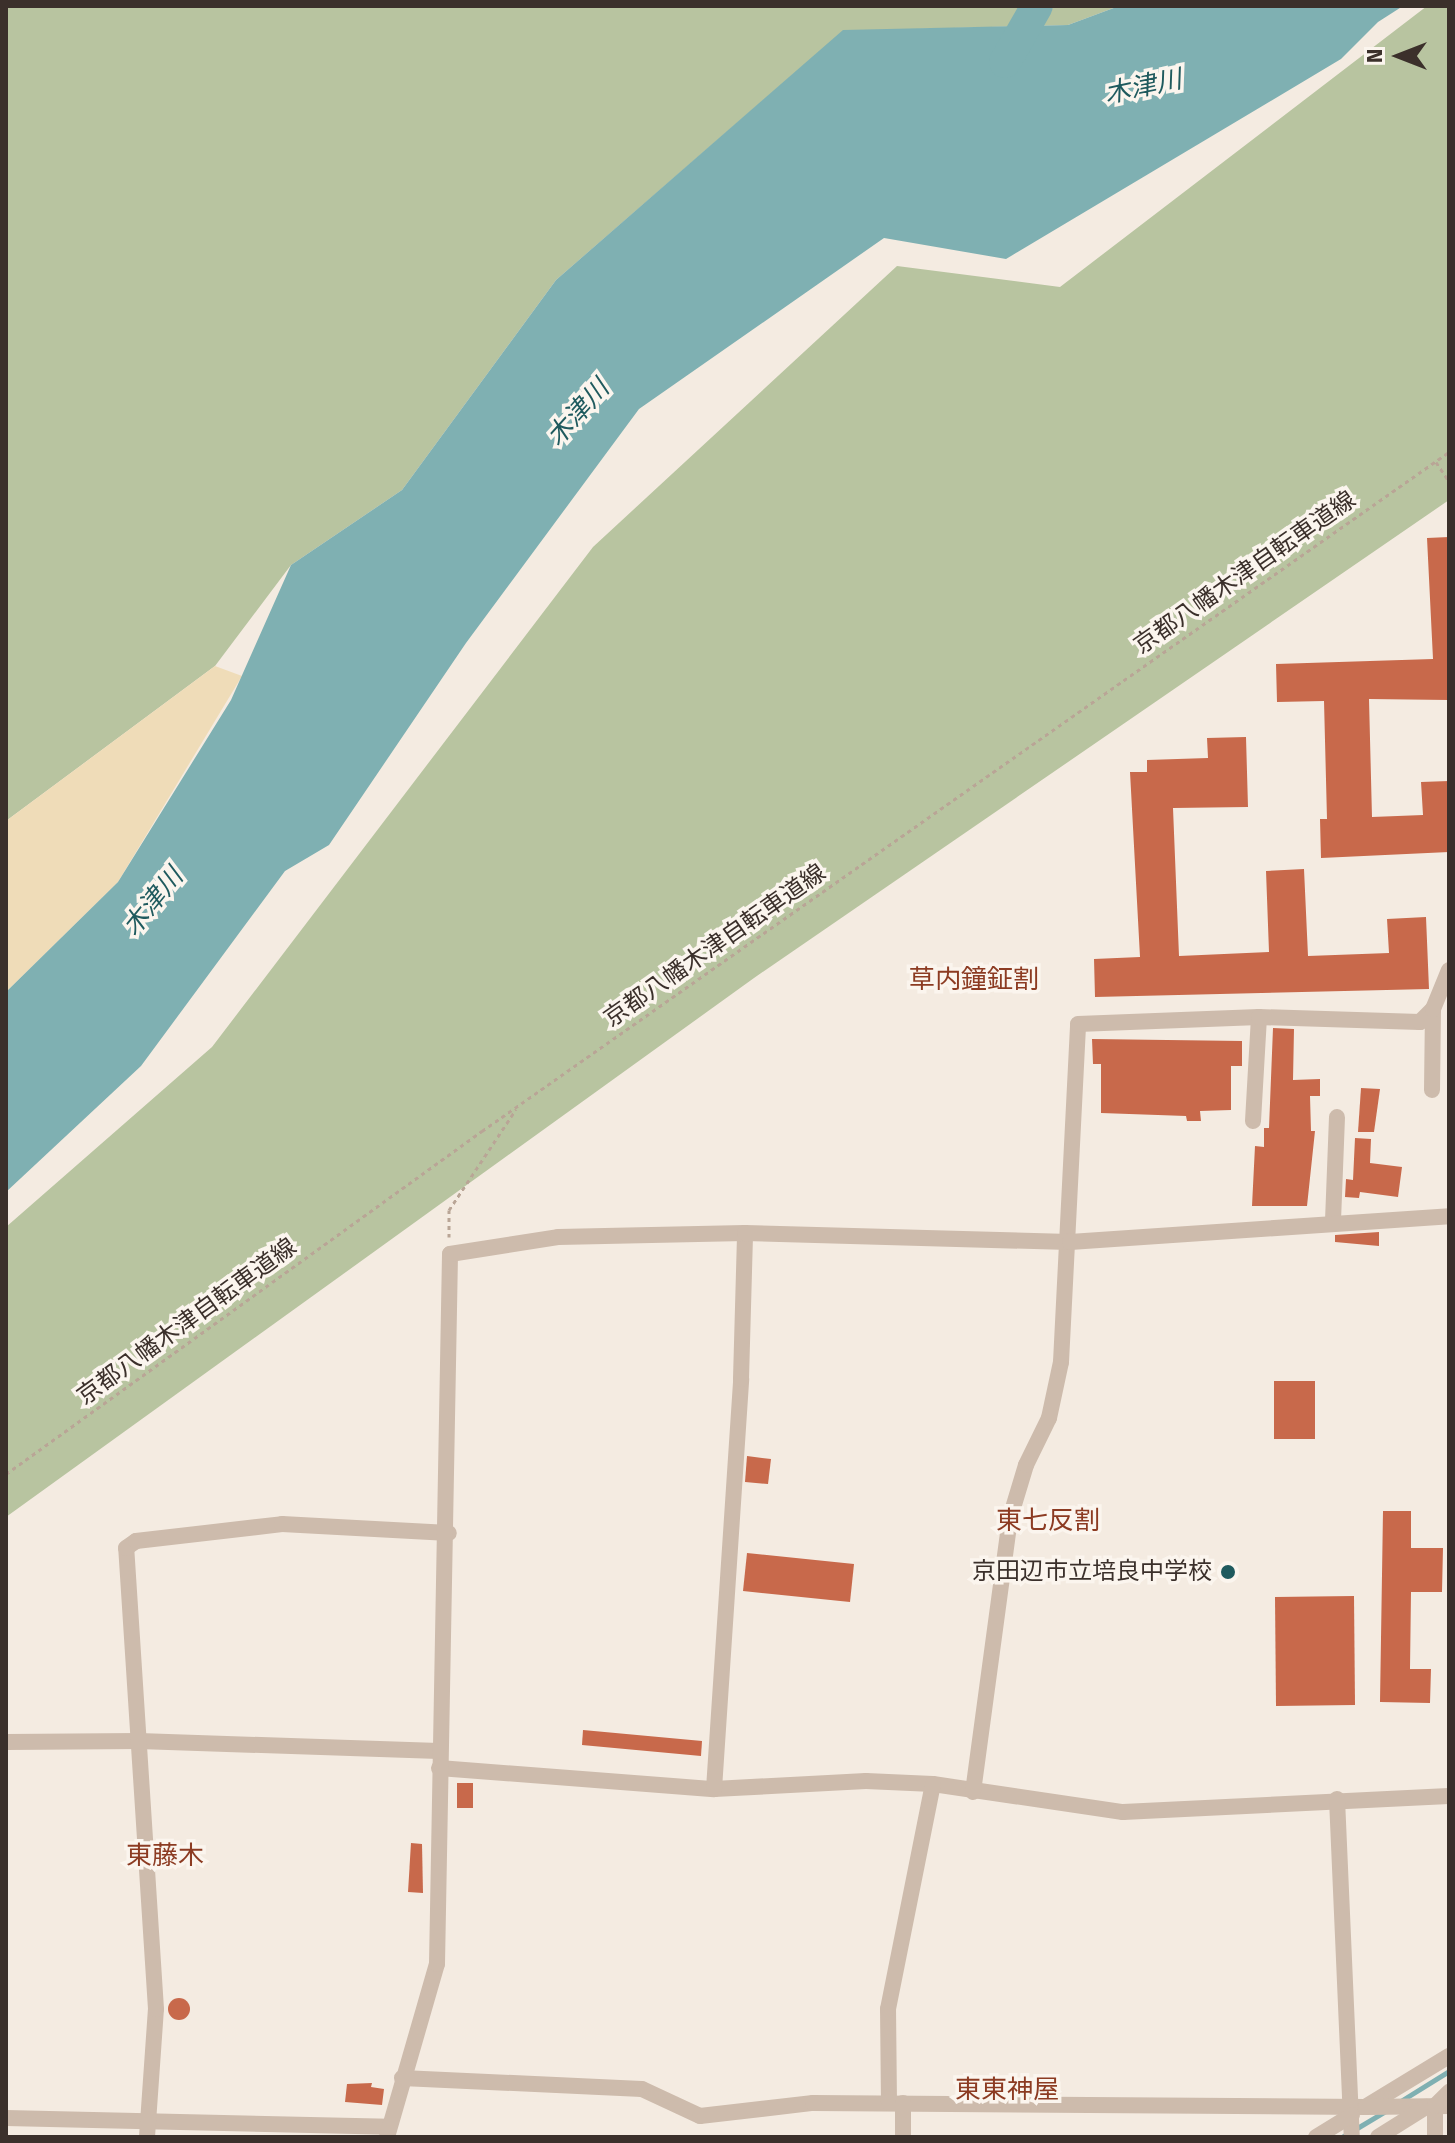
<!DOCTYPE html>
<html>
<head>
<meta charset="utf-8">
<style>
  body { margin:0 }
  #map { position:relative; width:1455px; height:2143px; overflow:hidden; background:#f4ebe1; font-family:"Fira Sans","Noto Sans JP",sans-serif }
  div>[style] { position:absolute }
  .green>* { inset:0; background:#b8c4a0 }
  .sand>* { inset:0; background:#efdcb8 }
  .water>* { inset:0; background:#7fb0b2 }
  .stream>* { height:5px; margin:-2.5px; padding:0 2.5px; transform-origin:2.5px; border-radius:2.5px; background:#7fb0b2 }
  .river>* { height:32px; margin:-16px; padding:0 16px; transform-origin:16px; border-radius:16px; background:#7fb0b2 }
  .building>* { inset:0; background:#c8694b }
  .round { border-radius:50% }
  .path>* { height:3px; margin-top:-1.5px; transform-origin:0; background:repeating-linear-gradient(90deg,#b9a596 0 4px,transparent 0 8px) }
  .minor>* { height:16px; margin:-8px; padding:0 8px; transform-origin:8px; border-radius:8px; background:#cdbbac }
  .dots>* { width:22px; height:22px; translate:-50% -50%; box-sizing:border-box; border:4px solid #fbf5ee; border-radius:50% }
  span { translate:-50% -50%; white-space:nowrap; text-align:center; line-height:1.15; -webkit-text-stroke:7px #fbf5ee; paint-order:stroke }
  .street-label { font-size:24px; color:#3b302b }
  .poi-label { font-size:24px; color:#3b302b }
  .right { translate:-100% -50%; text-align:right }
  .water-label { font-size:26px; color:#1f5a5e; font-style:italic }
  .neighbourhood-label { font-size:26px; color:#8c3b22 }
  .frame { position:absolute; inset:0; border:8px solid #3b302b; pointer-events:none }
  .north { position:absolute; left:1359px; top:16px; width:80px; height:80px; -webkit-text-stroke:6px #fbf5ee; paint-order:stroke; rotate:270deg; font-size:22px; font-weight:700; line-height:32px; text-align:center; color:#3b302b }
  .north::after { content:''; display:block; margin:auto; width:28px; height:36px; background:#3b302b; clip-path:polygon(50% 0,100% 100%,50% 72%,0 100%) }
</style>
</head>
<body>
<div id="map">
  <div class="green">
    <i style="clip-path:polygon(6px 6px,1119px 6px,1068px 25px,843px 31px,556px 280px,402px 490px,291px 565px,215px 666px,6px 821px)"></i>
    <i style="clip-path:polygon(1427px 6px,1449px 6px,1449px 500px,754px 978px,6px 1517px,6px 1227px,212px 1047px,593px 547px,897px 266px,1060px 287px)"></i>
  </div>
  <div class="sand">
    <i style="clip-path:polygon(215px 666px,242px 676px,118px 882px,6px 992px,6px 821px)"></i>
  </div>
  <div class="water">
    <i style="clip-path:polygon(1119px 6px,1403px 6px,1378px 22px,1341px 59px,1006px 259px,884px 238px,639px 409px,466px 643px,329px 845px,285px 871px,141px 1066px,6px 1192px,6px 992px,118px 882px,231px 700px,291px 565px,402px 490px,556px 280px,843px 30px,1068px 25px)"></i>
  </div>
  <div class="stream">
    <i style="left:1399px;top:2102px;width:59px;rotate:-31.8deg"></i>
    <i style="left:1342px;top:2137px;width:49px;rotate:-30.8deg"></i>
  </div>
  <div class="river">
    <i style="left:1005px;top:62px;width:64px;rotate:-60.3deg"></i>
  </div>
  <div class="building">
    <i style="clip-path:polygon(1449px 537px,1449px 700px,1369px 699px,1372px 817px,1423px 815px,1421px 782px,1449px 781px,1449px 852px,1321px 858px,1320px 819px,1327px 819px,1324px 701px,1277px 702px,1276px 664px,1433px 659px,1427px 538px)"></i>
    <i style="clip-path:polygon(1246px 737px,1248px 807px,1173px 808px,1179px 956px,1269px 952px,1266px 871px,1304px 869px,1308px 956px,1389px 953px,1387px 919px,1426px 917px,1429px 989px,1095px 997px,1094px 959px,1140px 957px,1130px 772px,1147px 772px,1147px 760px,1208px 758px,1207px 738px)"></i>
    <i style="clip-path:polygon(1273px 1028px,1294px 1029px,1293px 1080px,1320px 1079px,1320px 1096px,1310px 1096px,1311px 1131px,1315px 1131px,1307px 1206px,1252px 1206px,1255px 1146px,1264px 1147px,1264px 1128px,1269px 1128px)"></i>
    <i style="clip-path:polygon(1092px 1039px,1242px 1041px,1242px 1066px,1231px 1066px,1231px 1110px,1200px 1111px,1201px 1121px,1187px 1121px,1186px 1116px,1101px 1113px,1101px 1064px,1093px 1064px)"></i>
    <i style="clip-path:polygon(1361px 1088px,1380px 1089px,1374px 1132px,1358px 1132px)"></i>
    <i style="clip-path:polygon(1355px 1138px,1371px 1139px,1370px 1163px,1402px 1167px,1398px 1197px,1360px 1192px,1359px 1198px,1345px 1197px,1346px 1179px,1353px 1180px)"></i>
    <i style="clip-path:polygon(1379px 1232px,1379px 1246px,1335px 1242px,1335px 1235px)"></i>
    <i style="clip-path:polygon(1274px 1381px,1315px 1381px,1315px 1439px,1274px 1439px)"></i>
    <i style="clip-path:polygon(747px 1456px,771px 1459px,768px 1484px,745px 1482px)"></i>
    <i style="clip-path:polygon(1383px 1511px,1411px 1511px,1411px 1548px,1443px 1548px,1442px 1592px,1411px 1592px,1410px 1669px,1431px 1669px,1430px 1703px,1380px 1702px)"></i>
    <i style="clip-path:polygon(747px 1553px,854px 1564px,850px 1602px,743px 1591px)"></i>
    <i style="clip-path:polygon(1354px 1596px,1355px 1705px,1276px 1706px,1275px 1597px)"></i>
    <i style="clip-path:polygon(583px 1730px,702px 1741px,701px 1756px,582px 1745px)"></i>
    <i style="clip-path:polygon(457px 1783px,473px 1783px,473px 1808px,457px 1808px)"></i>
    <i style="clip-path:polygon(411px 1843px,422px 1844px,423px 1893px,408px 1892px)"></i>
    <i class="round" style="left:168px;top:1998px;width:22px;height:22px"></i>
    <i style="clip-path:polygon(372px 2083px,371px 2087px,384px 2089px,382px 2105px,345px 2102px,347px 2084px)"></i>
  </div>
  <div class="path">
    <i style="left:1436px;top:462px;width:23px;rotate:56deg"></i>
    <i style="left:449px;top:1237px;width:27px;rotate:-90deg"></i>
    <i style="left:449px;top:1210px;width:121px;rotate:-56.4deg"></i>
    <i style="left:6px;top:1474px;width:587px;rotate:-35.78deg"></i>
    <i style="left:482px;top:1131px;width:1182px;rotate:-35.08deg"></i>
  </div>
  <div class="minor">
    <i style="left:1432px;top:1090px;width:81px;rotate:-89.3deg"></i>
    <i style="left:1253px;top:1121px;width:104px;rotate:-86.7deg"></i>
    <i style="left:1333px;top:1221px;width:104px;rotate:-87.8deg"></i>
    <i style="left:6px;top:1742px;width:133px;rotate:-0.4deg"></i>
    <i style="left:139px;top:1741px;width:300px;rotate:1.9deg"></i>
    <i style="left:439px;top:1768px;width:276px;rotate:4.4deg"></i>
    <i style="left:714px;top:1789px;width:152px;rotate:-3deg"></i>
    <i style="left:866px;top:1781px;width:67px;rotate:2.6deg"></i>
    <i style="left:933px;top:1784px;width:192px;rotate:8.4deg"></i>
    <i style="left:1123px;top:1812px;width:326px;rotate:-2.8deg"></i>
    <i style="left:714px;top:1789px;width:411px;rotate:-86.2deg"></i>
    <i style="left:741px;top:1379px;width:146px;rotate:-88.4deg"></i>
    <i style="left:973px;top:1792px;width:276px;rotate:-82.3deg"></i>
    <i style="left:1010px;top:1518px;width:55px;rotate:-73.2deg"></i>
    <i style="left:1026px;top:1465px;width:52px;rotate:-63.9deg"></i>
    <i style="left:1049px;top:1418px;width:57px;rotate:-77.9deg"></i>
    <i style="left:1061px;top:1362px;width:338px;rotate:-87.1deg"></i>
    <i style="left:1078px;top:1024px;width:181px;rotate:-2.2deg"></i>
    <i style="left:1259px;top:1017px;width:161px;rotate:1.8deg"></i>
    <i style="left:1420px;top:1022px;width:18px;rotate:-45deg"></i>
    <i style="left:1433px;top:1009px;width:42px;rotate:-67.7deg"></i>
    <i style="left:1337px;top:1799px;width:338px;rotate:87.5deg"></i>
    <i style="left:402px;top:2078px;width:240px;rotate:2.6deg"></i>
    <i style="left:642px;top:2089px;width:64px;rotate:25deg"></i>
    <i style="left:700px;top:2116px;width:114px;rotate:-6.6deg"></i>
    <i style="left:813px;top:2103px;width:552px;rotate:0.42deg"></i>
    <i style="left:1365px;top:2107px;width:98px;rotate:-31.3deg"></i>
    <i style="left:889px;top:2103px;width:94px;rotate:-90.6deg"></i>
    <i style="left:888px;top:2009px;width:229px;rotate:-78.7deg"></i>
    <i style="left:1366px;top:2107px;width:83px;rotate:-0.7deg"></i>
    <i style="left:6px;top:2118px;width:383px;rotate:1.3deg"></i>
    <i style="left:147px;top:2137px;width:128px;rotate:-86deg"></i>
    <i style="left:156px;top:2009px;width:462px;rotate:-93.7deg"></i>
    <i style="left:126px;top:1548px;width:12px;rotate:-35deg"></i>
    <i style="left:136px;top:1541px;width:147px;rotate:-6.6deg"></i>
    <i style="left:282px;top:1524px;width:167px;rotate:3.1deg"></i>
    <i style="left:387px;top:2137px;width:180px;rotate:-73.9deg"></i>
    <i style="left:437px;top:1964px;width:710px;rotate:-88.95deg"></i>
    <i style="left:450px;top:1254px;width:109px;rotate:-8.9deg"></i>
    <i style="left:558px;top:1237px;width:187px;rotate:-1.2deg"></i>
    <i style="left:745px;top:1233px;width:325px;rotate:1.6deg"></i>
    <i style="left:1070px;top:1242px;width:380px;rotate:-3.9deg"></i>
    <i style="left:903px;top:2137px;width:34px;rotate:-90deg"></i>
    <i style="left:1316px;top:2137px;width:42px;rotate:-31.4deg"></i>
    <i style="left:1378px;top:2137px;width:57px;rotate:-32deg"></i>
    <i style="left:1435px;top:2137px;width:31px;rotate:-90deg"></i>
    <i style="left:1435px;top:2106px;width:20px;rotate:-45deg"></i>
  </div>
  <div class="dots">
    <i style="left:1228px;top:1572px;background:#1f5a5e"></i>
  </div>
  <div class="street-label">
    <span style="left:1245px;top:573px;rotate:-35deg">京都八幡木津自転車道線</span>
    <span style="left:715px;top:946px;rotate:-35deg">京都八幡木津自転車道線</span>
    <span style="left:187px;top:1322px;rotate:-36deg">京都八幡木津自転車道線</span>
  </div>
  <div class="poi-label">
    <span class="right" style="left:1212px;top:1572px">京田辺市立培良中学校</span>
  </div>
  <div class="water-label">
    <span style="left:1143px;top:87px;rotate:-12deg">木津川</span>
    <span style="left:578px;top:413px;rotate:-48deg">木津川</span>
    <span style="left:153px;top:902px;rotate:-51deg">木津川</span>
  </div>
  <div class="neighbourhood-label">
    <span style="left:974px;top:980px">草内鐘鉦割</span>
    <span style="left:1048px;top:1521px">東七反割</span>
    <span style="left:165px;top:1856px">東藤木</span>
    <span style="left:1007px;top:2090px">東東神屋</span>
  </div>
  <div class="frame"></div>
  <div class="north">N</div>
</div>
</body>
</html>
